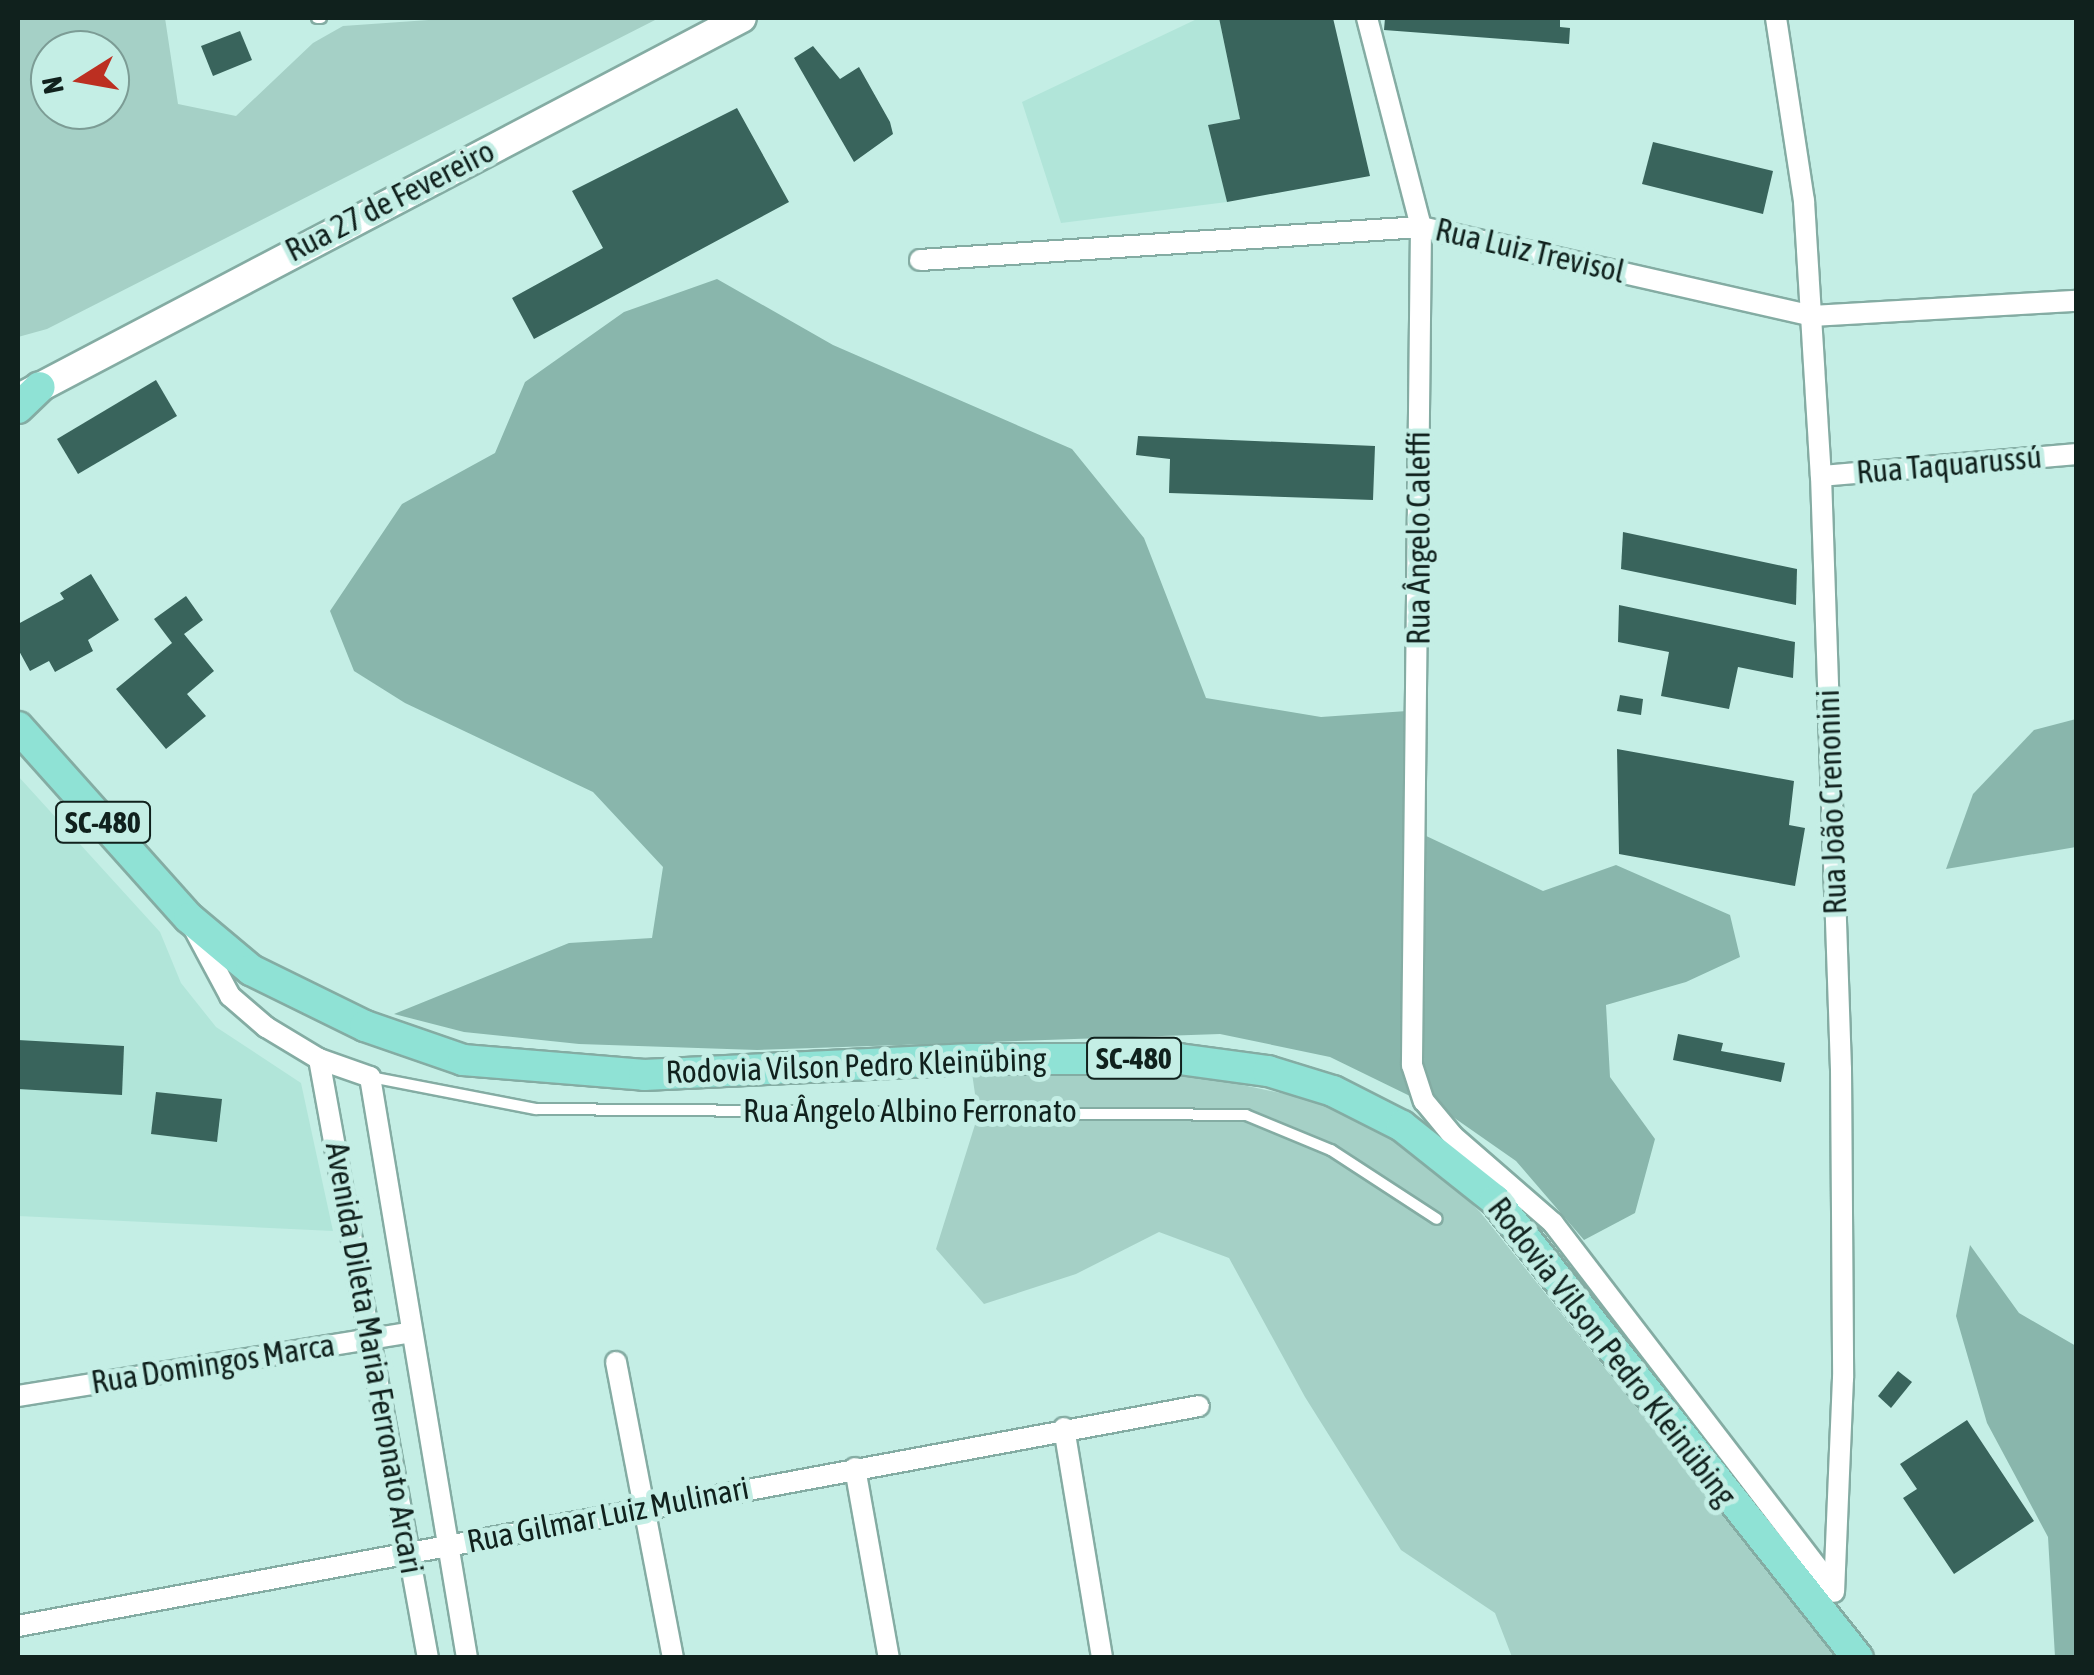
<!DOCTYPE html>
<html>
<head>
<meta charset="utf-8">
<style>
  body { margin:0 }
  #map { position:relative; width:2094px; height:1675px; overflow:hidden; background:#c4eee5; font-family:"Asap Condensed",sans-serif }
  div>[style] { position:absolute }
  .built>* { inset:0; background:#b1e5d9 }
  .green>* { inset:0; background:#a5d0c6 }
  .forest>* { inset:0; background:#89b6ac }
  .building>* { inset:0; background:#39645c }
  .roads { filter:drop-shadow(2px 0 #84aca3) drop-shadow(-2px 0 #84aca3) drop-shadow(0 2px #84aca3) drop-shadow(0 -2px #84aca3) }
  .lane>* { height:10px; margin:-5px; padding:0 5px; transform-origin:5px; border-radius:5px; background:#fff }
  .street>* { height:20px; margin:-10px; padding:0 10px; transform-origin:10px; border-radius:10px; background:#fff }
  .secondary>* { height:28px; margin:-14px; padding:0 14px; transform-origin:14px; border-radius:14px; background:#fff }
  .primary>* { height:30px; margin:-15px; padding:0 15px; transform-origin:15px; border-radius:15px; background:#8fe2d5 }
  span { translate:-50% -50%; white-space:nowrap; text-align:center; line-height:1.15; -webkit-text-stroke:10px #c4eee5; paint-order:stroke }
  .shield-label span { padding:2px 8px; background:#c4eee5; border:2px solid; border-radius:8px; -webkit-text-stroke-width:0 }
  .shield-label { font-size:30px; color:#10211d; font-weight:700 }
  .street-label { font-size:32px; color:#10211d }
  .frame { position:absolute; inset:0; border:20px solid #10211d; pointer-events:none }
  .north { position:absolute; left:30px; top:30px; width:100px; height:100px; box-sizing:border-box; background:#c4eee5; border:2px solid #7c9c95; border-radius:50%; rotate:259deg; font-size:28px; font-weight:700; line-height:40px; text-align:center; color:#10211d }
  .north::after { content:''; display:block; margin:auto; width:35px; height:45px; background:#bc2f21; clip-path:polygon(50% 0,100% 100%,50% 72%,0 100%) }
</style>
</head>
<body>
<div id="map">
  <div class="built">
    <i style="clip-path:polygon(1199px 18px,1219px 18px,1240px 119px,1209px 125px,1227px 202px,1061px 223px,1022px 102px)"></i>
    <i style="clip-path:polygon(18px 776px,160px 932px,181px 983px,216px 1027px,301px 1083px,333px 1231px,18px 1216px)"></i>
  </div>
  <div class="green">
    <i style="clip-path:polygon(evenodd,18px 18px,165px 18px,178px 104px,236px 116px,313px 43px,343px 26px,457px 18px,659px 18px,47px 329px,18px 337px,18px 18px,50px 50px,110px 50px,110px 110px,50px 110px,50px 50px)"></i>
    <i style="clip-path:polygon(1172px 1070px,1318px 1101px,1399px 1139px,1438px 1170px,1480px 1212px,1837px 1657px,1512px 1657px,1495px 1613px,1401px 1550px,1305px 1397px,1229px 1258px,1159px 1232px,1076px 1274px,984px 1304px,936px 1249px,978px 1115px,972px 1073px)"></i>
  </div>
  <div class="forest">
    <i style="clip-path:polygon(717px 279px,833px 345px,1072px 449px,1144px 538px,1206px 698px,1321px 717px,1407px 711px,1405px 826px,1543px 891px,1616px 865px,1730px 915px,1740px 957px,1686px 982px,1606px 1005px,1610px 1077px,1655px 1139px,1635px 1213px,1584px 1240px,1516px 1161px,1453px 1117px,1330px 1057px,1220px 1034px,757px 1050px,579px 1044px,464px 1032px,394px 1014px,569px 943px,652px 938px,663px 867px,593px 792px,405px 703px,354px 671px,330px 611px,402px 504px,495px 453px,525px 382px,624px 312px)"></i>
    <i style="clip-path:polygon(2076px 719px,2076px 847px,1946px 869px,1973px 794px,2034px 730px)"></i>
    <i style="clip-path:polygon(1970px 1245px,2019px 1313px,2076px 1346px,2076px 1657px,2055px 1657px,2048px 1537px,1987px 1423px,1956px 1316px)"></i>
  </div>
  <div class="building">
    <i style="clip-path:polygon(1219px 18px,1333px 18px,1370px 176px,1227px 202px,1208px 125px,1240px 119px)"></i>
    <i style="clip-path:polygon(1385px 18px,1560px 18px,1560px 27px,1570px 28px,1569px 44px,1384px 30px)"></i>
    <i style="clip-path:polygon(240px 31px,252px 60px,213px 76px,201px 46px)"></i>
    <i style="clip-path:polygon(813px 46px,840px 79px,859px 67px,890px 122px,893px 134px,854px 162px,794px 58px)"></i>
    <i style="clip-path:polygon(737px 108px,789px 202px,534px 339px,512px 298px,603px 248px,572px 191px)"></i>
    <i style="clip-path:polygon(1653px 142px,1773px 171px,1763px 214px,1642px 184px)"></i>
    <i style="clip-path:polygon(156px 380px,177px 416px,78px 474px,57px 439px)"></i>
    <i style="clip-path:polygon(1138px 436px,1375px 446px,1373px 500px,1169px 493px,1170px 459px,1136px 455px)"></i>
    <i style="clip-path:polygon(1623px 532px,1797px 569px,1796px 605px,1621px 569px)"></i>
    <i style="clip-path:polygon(91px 574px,119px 620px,88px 640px,93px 651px,55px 672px,49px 661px,30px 671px,18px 649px,18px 624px,64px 599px,60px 593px)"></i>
    <i style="clip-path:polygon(186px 596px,203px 620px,184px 634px,214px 671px,187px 694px,206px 716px,166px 749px,116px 689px,172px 643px,154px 619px)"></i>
    <i style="clip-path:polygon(1619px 605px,1795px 642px,1793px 678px,1738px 667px,1729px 709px,1661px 696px,1669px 652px,1618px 642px)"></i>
    <i style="clip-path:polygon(1620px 695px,1643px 699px,1641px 715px,1617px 711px)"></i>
    <i style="clip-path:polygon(1617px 749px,1794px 781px,1789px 825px,1805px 828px,1795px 886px,1619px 854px)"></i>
    <i style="clip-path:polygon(1678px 1034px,1723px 1043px,1721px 1051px,1785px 1063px,1781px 1082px,1673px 1060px)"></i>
    <i style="clip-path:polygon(18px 1040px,124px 1046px,122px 1095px,18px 1089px)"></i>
    <i style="clip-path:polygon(156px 1092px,222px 1099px,217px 1142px,151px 1134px)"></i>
    <i style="clip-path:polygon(1898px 1371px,1912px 1382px,1891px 1408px,1878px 1396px)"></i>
    <i style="clip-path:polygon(1967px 1420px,2034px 1521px,1954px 1574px,1903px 1498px,1917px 1489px,1900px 1464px)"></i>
  </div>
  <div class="roads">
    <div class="lane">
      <i style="left:317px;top:18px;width:4px"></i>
      <i style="left:371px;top:1077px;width:168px;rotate:11deg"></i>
      <i style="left:536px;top:1109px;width:710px;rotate:0.48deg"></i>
      <i style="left:1246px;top:1115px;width:92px;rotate:22.4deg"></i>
      <i style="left:1331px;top:1150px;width:126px;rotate:33.1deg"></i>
    </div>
    <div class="street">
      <i style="left:1367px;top:18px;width:216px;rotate:75.5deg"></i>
      <i style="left:1421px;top:227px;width:838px;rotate:90.62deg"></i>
      <i style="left:1412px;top:1065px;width:38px;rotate:72deg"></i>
      <i style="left:1424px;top:1101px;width:45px;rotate:50.4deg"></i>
      <i style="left:1453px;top:1136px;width:133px;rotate:41deg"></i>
      <i style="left:1553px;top:1223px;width:461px;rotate:52.5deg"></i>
      <i style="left:1776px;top:18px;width:185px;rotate:81.3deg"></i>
      <i style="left:1804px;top:201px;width:276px;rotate:86.5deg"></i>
      <i style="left:1821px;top:476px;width:593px;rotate:88.07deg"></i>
      <i style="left:1841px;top:1069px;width:309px;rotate:89.6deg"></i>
      <i style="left:1843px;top:1378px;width:214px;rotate:92.4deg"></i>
      <i style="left:920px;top:260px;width:502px;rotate:-3.77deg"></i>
      <i style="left:1421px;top:227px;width:402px;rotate:12.8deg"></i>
      <i style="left:1813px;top:316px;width:263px;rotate:-3.3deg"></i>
      <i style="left:1821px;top:476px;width:256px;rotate:-4.9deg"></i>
      <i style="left:192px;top:925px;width:81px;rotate:61.8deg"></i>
      <i style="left:230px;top:996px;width:48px;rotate:40.7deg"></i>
      <i style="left:266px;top:1027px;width:62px;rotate:31.1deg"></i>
      <i style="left:319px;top:1059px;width:54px;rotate:19.4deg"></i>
      <i style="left:370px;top:1077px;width:589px;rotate:80.52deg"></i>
      <i style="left:319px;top:1059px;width:609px;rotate:79.69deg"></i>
      <i style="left:616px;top:1362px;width:301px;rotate:79.1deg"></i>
      <i style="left:18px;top:1396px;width:395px;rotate:-9.2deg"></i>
      <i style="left:1064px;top:1428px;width:233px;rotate:80.6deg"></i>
      <i style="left:855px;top:1468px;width:193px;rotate:79.9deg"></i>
      <i style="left:18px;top:1626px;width:1201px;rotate:-10.55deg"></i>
    </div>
    <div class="secondary">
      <i style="left:23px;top:396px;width:812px;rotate:-27.73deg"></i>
    </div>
    <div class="primary">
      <i style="left:18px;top:408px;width:30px;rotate:-44deg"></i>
      <i style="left:18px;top:727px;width:256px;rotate:48.2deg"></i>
      <i style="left:189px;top:918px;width:81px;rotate:40deg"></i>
      <i style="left:251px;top:970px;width:127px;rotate:26.2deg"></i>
      <i style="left:365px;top:1026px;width:104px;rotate:19.1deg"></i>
      <i style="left:463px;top:1060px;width:182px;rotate:4.7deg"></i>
      <i style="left:644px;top:1075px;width:328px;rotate:-2.8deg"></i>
      <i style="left:972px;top:1059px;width:207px"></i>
      <i style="left:1179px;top:1059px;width:90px;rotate:7.7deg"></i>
      <i style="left:1268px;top:1071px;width:68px;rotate:17.1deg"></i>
      <i style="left:1333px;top:1091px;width:77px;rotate:26.9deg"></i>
      <i style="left:1402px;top:1126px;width:119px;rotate:38.5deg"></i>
      <i style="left:1495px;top:1200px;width:584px;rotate:51.6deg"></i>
    </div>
  </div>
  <div class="shield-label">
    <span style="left:103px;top:822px">SC-480</span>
    <span style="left:1134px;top:1058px">SC-480</span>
  </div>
  <div class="street-label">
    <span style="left:390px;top:201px;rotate:-27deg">Rua 27 de Fevereiro</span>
    <span style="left:1530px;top:251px;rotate:13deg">Rua Luiz Trevisol</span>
    <span style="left:1949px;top:465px;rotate:-5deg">Rua Taquarussú</span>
    <span style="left:1419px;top:538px;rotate:-90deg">Rua Ângelo Caleffi</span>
    <span style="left:1832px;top:802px;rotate:-92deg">Rua João Crenonini</span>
    <span style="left:856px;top:1066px;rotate:-2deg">Rodovia Vilson Pedro Kleinübing</span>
    <span style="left:910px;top:1111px">Rua Ângelo Albino Ferronato</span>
    <span style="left:1612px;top:1352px;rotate:52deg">Rodovia Vilson Pedro Kleinübing</span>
    <span style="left:374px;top:1358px;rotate:80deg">Avenida Dileta Maria Ferronato Arcari</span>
    <span style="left:213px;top:1364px;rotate:-9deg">Rua Domingos Marca</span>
    <span style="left:608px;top:1515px;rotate:-11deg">Rua Gilmar Luiz Mulinari</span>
  </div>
  <div class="frame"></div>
  <div class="north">N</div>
</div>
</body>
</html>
